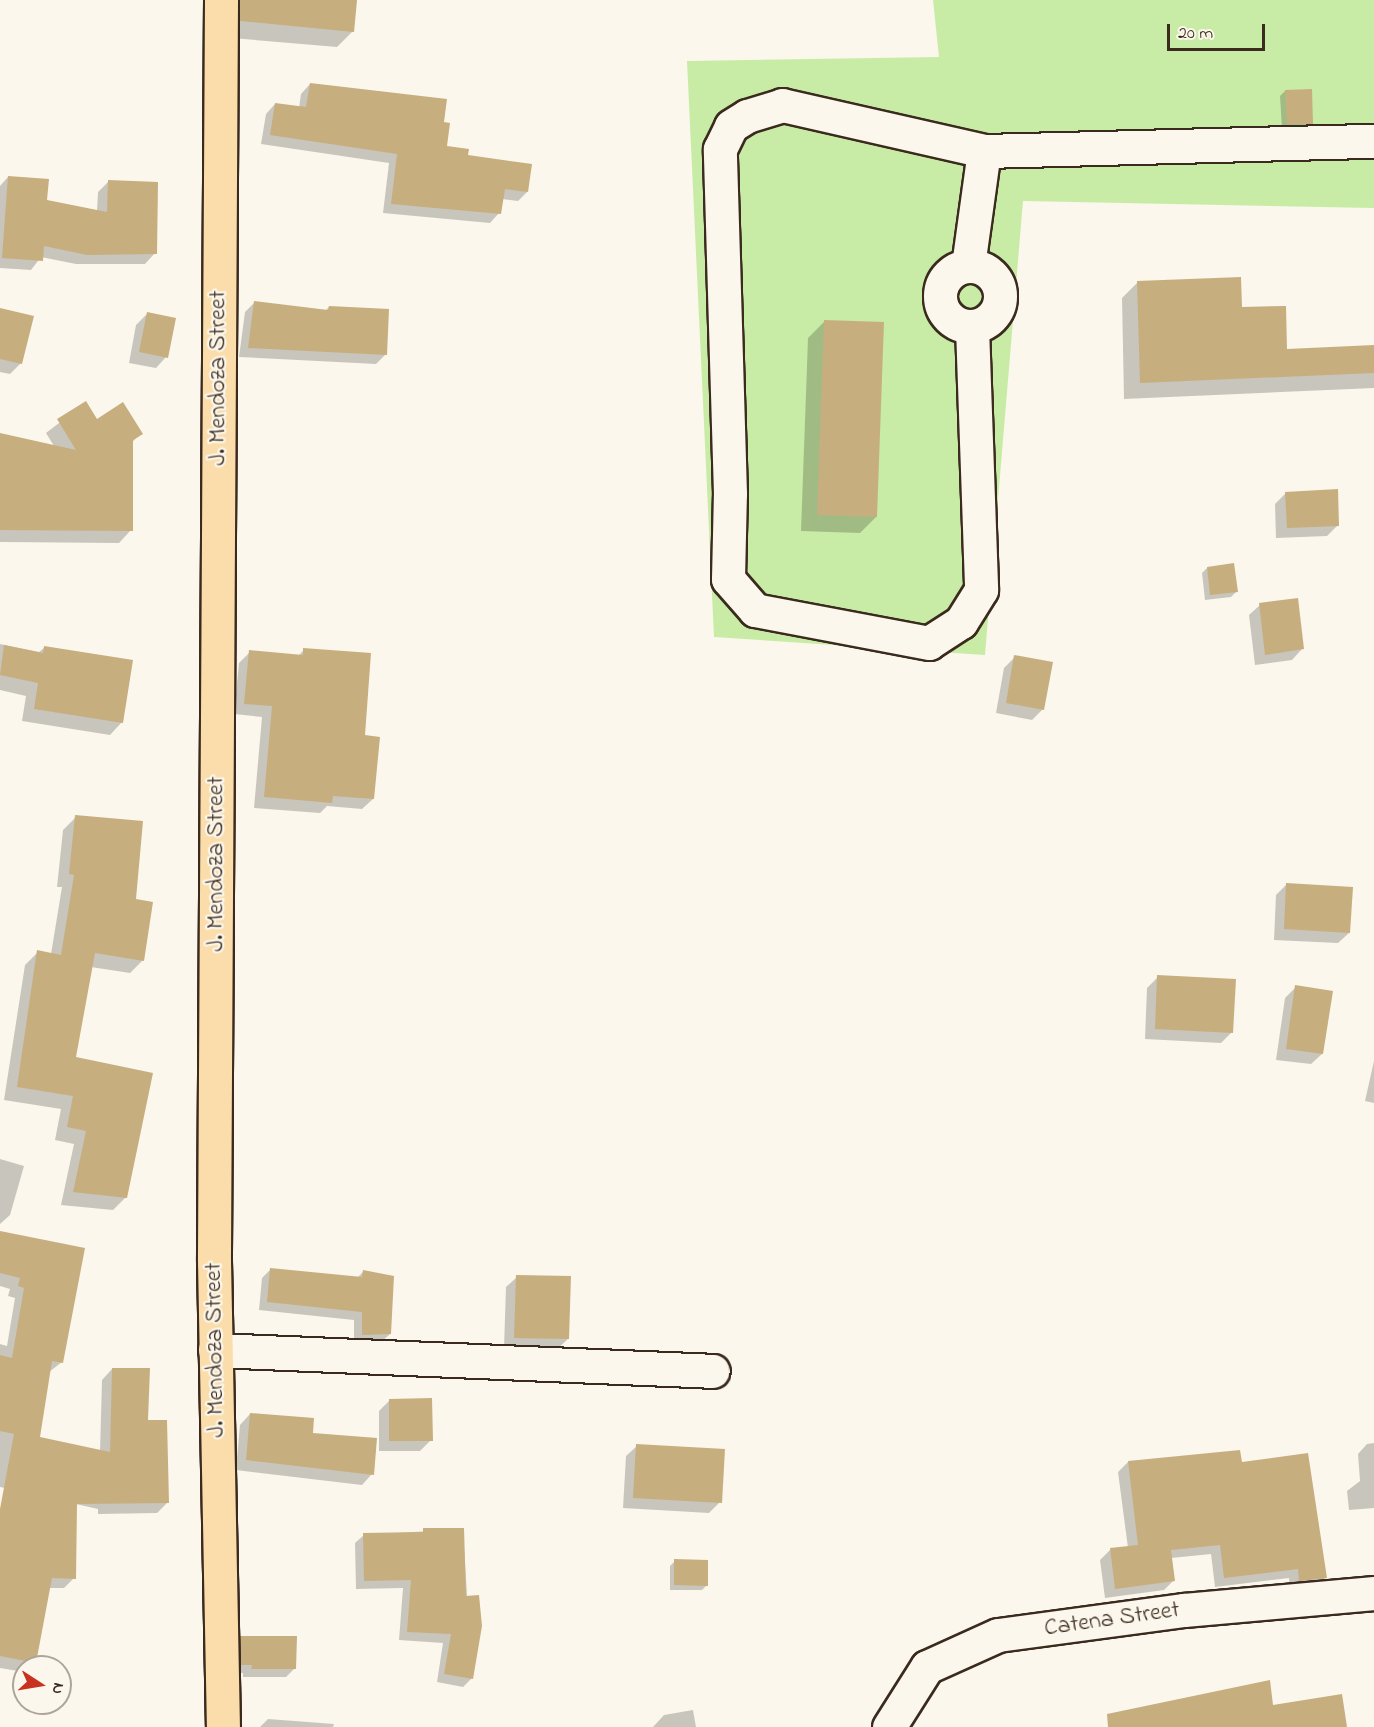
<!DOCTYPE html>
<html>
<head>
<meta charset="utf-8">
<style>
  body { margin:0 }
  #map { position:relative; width:1374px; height:1727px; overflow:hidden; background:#fbf7ec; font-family:"Indie Flower",sans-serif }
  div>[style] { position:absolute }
  .green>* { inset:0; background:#c8eca5 }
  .shadow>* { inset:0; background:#0003 }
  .building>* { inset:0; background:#c7ae7e }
  .roads { filter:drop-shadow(2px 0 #3b2a1e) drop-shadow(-2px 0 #3b2a1e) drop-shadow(0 2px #3b2a1e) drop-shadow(0 -2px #3b2a1e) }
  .minor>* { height:33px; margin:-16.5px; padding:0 16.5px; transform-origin:16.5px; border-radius:16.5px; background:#fbf7ec }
  .minor>.ring { margin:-16.5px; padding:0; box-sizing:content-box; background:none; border:33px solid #fbf7ec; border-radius:50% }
  .major>* { height:33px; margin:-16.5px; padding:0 16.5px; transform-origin:16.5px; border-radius:16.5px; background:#fbddab }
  span { translate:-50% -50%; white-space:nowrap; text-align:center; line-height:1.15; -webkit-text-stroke:4.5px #fbf7ec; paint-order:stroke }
  .street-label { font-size:24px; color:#3b2a1e }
  .north { position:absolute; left:12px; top:1655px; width:60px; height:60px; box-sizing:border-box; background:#fbf7ec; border:2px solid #aea59a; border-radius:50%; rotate:102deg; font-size:16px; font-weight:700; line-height:24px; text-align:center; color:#3b2a1e }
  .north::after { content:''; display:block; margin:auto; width:21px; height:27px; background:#c8321e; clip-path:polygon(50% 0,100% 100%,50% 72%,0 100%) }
  .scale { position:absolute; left:1167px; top:24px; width:98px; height:27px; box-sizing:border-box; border:3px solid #3b2a1e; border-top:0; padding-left:8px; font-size:18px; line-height:21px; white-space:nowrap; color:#3b2a1e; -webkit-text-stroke:4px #fbf7ec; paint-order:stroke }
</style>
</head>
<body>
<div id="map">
  <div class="green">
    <i style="clip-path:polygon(933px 0,1374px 0,1374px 208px,1023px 201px,985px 655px,714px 637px,687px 61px,939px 57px)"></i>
  </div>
  <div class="shadow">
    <i style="clip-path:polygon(235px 0,356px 0,353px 31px,337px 47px,232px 38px)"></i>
    <i style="clip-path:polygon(310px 84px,442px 123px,445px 147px,527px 192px,518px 201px,502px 199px,499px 213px,490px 223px,383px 213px,389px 163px,261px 144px,266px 114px,275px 104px,299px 108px,301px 94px)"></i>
    <i style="clip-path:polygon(1285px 91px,1312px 123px,1307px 128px,1282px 129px,1280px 96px)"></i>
    <i style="clip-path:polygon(8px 177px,45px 201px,97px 211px,98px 192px,109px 181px,155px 253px,145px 264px,76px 264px,41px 257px,31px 270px,0 268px,0 186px)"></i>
    <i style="clip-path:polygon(1138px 282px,1240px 309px,1286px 351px,1374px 346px,1374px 388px,1124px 399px,1122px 298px)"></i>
    <i style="clip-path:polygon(255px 302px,325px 311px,329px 307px,385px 355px,376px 364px,239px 357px,245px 312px)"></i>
    <i style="clip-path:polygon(0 309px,21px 363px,10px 374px,0 372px)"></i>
    <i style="clip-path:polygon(147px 314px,166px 357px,156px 368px,129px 363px,136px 325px)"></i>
    <i style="clip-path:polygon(824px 322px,876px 517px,860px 533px,801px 531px,808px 338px)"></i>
    <i style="clip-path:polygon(85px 403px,96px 421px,141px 434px,131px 443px,131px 530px,119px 543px,0 542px,0 434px,54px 446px,46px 433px)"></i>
    <i style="clip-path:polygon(1286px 493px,1338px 525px,1327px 536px,1276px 538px,1275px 504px)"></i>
    <i style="clip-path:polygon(1207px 568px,1236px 592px,1231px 597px,1205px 600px,1202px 573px)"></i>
    <i style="clip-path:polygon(1260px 605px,1302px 649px,1292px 660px,1255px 665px,1249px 615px)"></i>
    <i style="clip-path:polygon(0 644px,39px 652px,44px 648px,122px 722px,110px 735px,22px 721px,26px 696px,0 690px)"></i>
    <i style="clip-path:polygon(304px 650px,363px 737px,373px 799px,362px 809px,327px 806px,320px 813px,254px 808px,262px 717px,234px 714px,239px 663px,250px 652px,298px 656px)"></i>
    <i style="clip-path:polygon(1015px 657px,1043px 709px,1032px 720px,996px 713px,1004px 668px)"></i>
    <i style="clip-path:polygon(76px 817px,134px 900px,143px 960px,130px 973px,91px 967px,74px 1059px,126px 1197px,113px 1210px,61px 1205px,74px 1144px,55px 1140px,61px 1109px,4px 1100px,25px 965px,38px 952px,51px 954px,62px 887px,57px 887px,63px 830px)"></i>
    <i style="clip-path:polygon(1287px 884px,1349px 933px,1338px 943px,1274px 940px,1276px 895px)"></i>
    <i style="clip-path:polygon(1158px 977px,1232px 1032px,1221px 1043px,1145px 1039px,1147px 988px)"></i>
    <i style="clip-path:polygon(1296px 987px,1322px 1054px,1311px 1064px,1276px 1060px,1285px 998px)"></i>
    <i style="clip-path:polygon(1374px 1061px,1374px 1103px,1365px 1101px)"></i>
    <i style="clip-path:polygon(0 1159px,24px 1166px,10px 1215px,0 1224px)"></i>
    <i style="clip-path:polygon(0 1232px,62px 1362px,49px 1372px,39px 1438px,100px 1451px,102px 1380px,112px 1369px,147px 1422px,167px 1503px,157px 1513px,98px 1514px,98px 1509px,0 1487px,0 1344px,7px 1346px,15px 1298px,8px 1296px,10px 1289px,0 1286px)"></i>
    <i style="clip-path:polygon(270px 1270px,357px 1278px,363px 1272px,390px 1334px,381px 1342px,354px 1343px,354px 1320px,259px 1310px,262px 1278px)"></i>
    <i style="clip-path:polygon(517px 1277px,568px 1339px,557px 1349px,504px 1348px,506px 1287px)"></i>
    <i style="clip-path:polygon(390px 1400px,431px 1440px,420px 1451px,379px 1451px,379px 1411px)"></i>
    <i style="clip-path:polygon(250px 1414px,311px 1434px,372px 1474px,362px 1485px,236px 1470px,240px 1425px)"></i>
    <i style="clip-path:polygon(1374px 1443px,1374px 1508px,1349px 1510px,1347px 1491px,1360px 1481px,1358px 1454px,1367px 1444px)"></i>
    <i style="clip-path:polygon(637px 1446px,720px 1502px,709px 1513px,623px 1508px,626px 1456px)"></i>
    <i style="clip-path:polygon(1128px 1462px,1241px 1464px,1325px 1578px,1315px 1588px,1290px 1590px,1289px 1578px,1215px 1587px,1211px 1554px,1171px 1558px,1173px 1581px,1164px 1590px,1105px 1598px,1100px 1560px,1110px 1550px,1128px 1548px,1118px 1472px)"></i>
    <i style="clip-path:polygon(0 1516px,74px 1578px,64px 1588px,49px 1588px,35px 1662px,24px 1667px,24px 1672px,0 1668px)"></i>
    <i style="clip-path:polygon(463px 1529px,472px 1678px,463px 1687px,437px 1682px,443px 1643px,399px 1640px,403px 1588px,356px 1589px,355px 1543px,364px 1535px)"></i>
    <i style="clip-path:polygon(675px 1561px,707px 1585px,702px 1590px,670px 1590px,670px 1566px)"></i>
    <i style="clip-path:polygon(241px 1637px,295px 1668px,286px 1677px,243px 1677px,243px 1673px,232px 1673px,232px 1646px)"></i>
    <i style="clip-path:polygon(693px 1710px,696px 1727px,653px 1727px,664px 1715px)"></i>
    <i style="clip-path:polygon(268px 1719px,334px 1724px,333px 1727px,260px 1727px)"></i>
  </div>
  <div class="building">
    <i style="clip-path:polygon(240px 0,357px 0,354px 32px,240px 21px)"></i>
    <i style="clip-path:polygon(310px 83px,447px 99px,444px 122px,450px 123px,447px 146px,469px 149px,468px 155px,532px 164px,528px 192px,505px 189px,501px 214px,391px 204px,397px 154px,270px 135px,275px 103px,306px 107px)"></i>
    <i style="clip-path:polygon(1312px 89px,1313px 124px,1287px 124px,1285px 90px)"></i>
    <i style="clip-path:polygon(8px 176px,49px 179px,47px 200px,107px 212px,108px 180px,158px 182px,157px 254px,87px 255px,44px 246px,43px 261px,2px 258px)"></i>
    <i style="clip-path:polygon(1241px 277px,1242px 307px,1286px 306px,1287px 349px,1374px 345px,1374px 373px,1140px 383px,1137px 281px)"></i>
    <i style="clip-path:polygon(254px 301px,328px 310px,329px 306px,389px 309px,387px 355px,248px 348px)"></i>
    <i style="clip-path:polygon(0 308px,34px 316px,22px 364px,0 359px)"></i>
    <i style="clip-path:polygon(147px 312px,176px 318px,168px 358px,139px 352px)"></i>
    <i style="clip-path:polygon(824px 320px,884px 322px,877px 517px,817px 515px)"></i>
    <i style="clip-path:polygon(86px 401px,97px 419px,123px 402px,143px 434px,133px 440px,133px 531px,0 530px,0 433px,76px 450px,57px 419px)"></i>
    <i style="clip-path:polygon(1338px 489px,1339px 526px,1287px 528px,1285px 492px)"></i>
    <i style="clip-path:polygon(1234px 563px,1238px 592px,1210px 595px,1207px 567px)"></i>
    <i style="clip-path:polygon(1298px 598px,1304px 649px,1265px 655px,1259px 603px)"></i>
    <i style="clip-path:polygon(4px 645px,43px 653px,44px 646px,133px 660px,123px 723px,34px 709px,38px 683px,0 675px)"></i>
    <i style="clip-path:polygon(303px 648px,371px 653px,365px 735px,380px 737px,374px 799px,333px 796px,332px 803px,264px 797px,272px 706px,244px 704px,249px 650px,303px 655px)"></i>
    <i style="clip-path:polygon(1014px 655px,1053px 662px,1044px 710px,1006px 703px)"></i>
    <i style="clip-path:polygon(75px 815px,143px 821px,136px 899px,153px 902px,144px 961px,95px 953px,76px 1057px,153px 1073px,127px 1198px,73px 1192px,86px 1131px,67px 1127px,73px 1096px,17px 1087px,37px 950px,61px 955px,74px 875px,69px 874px)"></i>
    <i style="clip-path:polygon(1286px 883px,1353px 887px,1350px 933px,1284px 929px)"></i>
    <i style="clip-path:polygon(1157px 975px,1236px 979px,1233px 1033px,1155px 1029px)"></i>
    <i style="clip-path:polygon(1295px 985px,1333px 991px,1323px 1054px,1286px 1049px)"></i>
    <i style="clip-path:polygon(0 1231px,85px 1248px,63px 1363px,52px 1361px,40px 1437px,110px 1452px,112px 1368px,150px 1368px,148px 1420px,167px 1420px,169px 1503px,77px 1504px,76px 1579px,52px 1578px,36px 1663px,0 1656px,0 1509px,14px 1434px,0 1431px,0 1355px,12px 1358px,24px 1288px,18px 1286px,20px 1278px,0 1273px)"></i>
    <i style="clip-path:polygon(270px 1268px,362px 1277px,363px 1270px,394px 1276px,391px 1334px,362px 1335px,362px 1312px,267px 1302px)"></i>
    <i style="clip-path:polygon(516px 1275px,571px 1276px,569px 1339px,514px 1338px)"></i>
    <i style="clip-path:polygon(432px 1398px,433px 1441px,389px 1441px,389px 1399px)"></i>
    <i style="clip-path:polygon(250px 1413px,314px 1418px,313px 1433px,377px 1438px,374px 1475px,246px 1460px)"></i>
    <i style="clip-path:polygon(636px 1444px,725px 1449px,722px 1503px,633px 1498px)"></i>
    <i style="clip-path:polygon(1240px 1450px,1242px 1462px,1308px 1453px,1327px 1578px,1299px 1581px,1298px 1569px,1224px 1578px,1220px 1545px,1171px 1550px,1175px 1581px,1115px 1589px,1110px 1548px,1138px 1545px,1128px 1461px)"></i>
    <i style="clip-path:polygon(423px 1528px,464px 1528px,466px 1596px,479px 1595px,482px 1626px,473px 1679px,444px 1674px,451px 1634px,407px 1632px,411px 1580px,364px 1581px,363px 1533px,423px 1532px)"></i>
    <i style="clip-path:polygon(674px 1559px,708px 1560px,708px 1586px,674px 1585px)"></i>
    <i style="clip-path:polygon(240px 1636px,297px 1636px,296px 1669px,251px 1669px,252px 1665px,241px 1665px)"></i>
    <i style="clip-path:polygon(1270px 1680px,1273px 1705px,1342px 1694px,1347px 1727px,1108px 1727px,1107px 1714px)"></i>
  </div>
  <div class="roads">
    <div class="minor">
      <i style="left:968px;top:266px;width:116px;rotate:-82.1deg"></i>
      <i class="ring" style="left:940px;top:266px;width:27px;height:27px"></i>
      <i style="left:972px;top:327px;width:263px;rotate:88deg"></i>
      <i style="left:981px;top:590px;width:38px;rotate:122deg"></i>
      <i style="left:961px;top:622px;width:38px;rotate:147deg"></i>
      <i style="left:929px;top:643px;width:177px;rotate:-169.3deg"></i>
      <i style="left:755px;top:610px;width:41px;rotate:-131.1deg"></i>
      <i style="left:728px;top:579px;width:85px;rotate:-88.7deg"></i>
      <i style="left:730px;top:494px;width:345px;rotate:-91.7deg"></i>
      <i style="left:720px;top:149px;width:25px;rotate:-64deg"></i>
      <i style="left:731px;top:126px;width:19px;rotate:-32deg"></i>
      <i style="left:747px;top:116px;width:37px;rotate:-17deg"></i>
      <i style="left:782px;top:105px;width:207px;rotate:12.8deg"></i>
      <i style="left:984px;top:151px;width:390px;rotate:-1.5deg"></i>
      <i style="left:215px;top:1350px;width:498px;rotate:2.4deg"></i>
      <i style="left:889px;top:1727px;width:71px;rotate:-57.7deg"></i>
      <i style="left:927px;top:1667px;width:78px;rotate:-24.3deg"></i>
      <i style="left:998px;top:1635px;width:188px;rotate:-7.7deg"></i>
      <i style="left:1184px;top:1610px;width:191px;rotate:-5.1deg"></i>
    </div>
    <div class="major">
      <i style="left:221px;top:0;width:1261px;rotate:90.32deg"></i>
      <i style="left:214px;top:1261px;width:466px;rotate:88.9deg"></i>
    </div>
  </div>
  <div class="street-label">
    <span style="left:219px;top:378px;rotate:-90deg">J. Mendoza Street</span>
    <span style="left:217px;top:864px;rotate:-90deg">J. Mendoza Street</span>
    <span style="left:216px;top:1350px;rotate:-91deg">J. Mendoza Street</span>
    <span style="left:1112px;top:1620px;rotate:-8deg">Catena Street</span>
  </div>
  <div class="north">N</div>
  <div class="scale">20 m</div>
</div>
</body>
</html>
